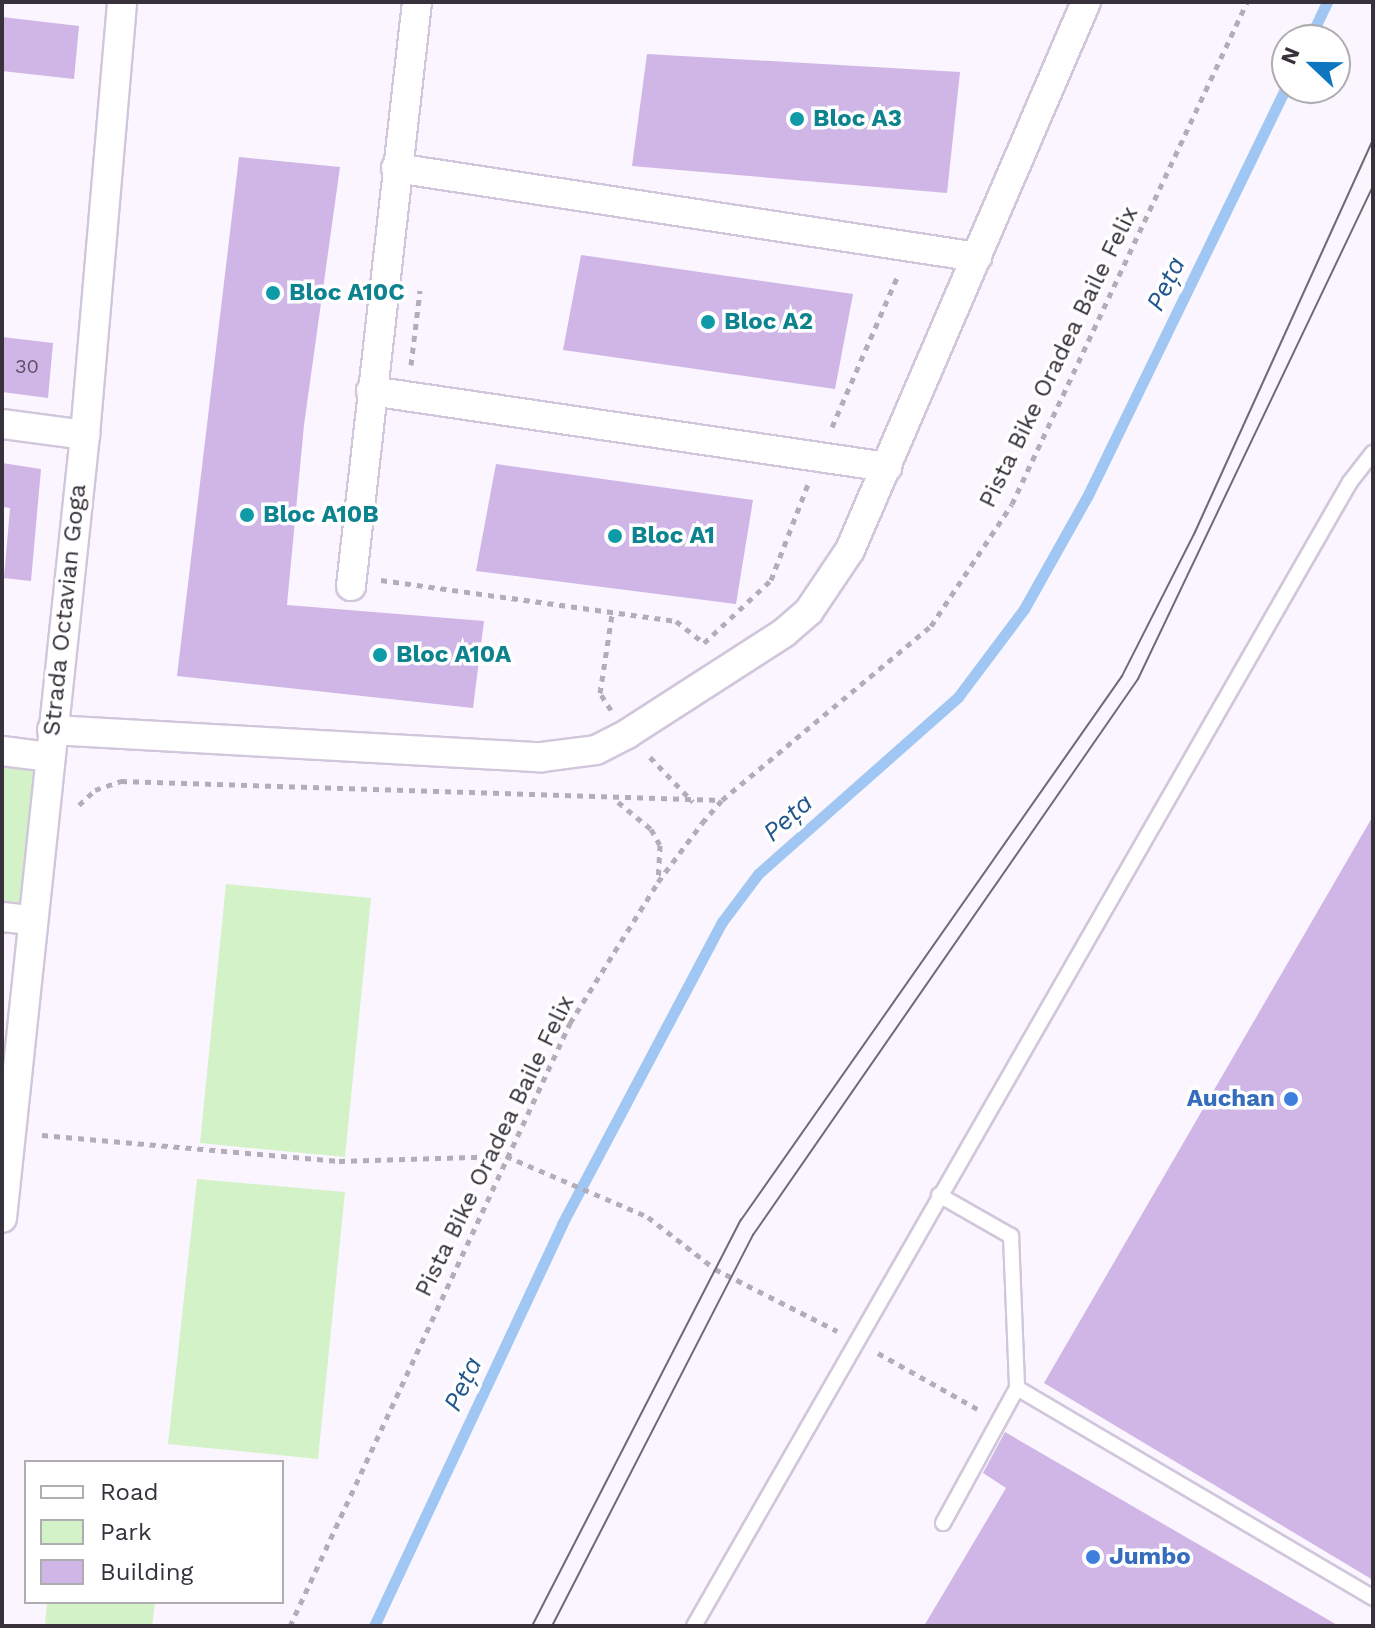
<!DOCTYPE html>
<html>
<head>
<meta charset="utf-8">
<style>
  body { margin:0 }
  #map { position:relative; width:1375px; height:1628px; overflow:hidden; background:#faf5fe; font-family:"Work Sans",sans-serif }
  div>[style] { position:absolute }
  .green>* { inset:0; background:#d4f2c8 }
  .stream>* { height:11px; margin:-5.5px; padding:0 5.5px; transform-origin:5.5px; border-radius:5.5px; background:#a0c7f3 }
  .building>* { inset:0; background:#d0b5e7 }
  .path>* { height:5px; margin-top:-2.5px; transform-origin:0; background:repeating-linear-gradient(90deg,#b2adb6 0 6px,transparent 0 12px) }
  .roads { filter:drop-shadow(2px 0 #d1c6db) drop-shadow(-2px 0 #d1c6db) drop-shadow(0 2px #d1c6db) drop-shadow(0 -2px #d1c6db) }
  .lane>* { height:14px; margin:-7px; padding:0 7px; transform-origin:7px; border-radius:7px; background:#fff }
  .street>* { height:28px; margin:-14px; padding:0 14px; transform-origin:14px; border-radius:14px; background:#fff }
  .tram>* { height:2px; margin:-1px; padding:0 1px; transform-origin:1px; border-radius:1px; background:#6f6a73 }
  .dots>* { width:22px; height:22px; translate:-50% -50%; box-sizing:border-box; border:4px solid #fff; border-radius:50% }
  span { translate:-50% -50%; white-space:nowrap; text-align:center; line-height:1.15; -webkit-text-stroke:7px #fff; paint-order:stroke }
  .number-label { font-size:20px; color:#5c5265 }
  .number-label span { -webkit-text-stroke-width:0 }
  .culture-label { font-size:24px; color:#0d838f; font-weight:700 }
  .left { translate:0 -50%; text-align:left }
  .street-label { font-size:24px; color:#36313a }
  .shop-label { font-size:24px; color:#366cbe; font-weight:700 }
  .right { translate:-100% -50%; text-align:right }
  .water-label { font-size:26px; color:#22578d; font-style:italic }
  .frame { position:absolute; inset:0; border:4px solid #36313a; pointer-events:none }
  .legend { position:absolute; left:24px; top:1460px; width:260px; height:144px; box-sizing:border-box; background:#fff; border:2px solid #afadb0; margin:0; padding:10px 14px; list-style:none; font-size:24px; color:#36313a }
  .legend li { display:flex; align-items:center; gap:16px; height:40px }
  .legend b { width:40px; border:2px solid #afadb0 }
  .north { position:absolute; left:1271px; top:24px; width:80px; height:80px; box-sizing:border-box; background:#fff; border:2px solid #afadb0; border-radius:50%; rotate:292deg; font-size:22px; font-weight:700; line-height:32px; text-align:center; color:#36313a }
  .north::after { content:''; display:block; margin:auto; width:28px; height:36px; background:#0e76c1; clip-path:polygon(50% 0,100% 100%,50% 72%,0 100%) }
</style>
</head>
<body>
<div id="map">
  <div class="green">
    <i style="clip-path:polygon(2px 751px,49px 757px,30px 920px,2px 917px)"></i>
    <i style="clip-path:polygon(226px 884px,371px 898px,345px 1157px,200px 1143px)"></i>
    <i style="clip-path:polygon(197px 1179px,345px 1192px,318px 1459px,168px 1444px)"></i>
    <i style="clip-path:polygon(47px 1602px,155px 1602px,152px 1626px,45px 1626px)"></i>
  </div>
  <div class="stream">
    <i style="left:1309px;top:40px;width:42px;rotate:-64.7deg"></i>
    <i style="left:374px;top:1626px;width:444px;rotate:-64.9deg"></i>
    <i style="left:562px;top:1224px;width:342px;rotate:-62.1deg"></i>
    <i style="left:722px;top:922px;width:60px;rotate:-53.1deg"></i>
    <i style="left:758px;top:874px;width:267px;rotate:-41.5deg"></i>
    <i style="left:958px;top:697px;width:110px;rotate:-53.1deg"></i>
    <i style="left:1024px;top:609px;width:131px;rotate:-60.7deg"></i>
    <i style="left:1088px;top:495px;width:456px;rotate:-64.1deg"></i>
  </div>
  <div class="building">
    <i style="clip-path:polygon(2px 17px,79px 26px,74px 79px,2px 71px)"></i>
    <i style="clip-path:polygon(647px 54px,960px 72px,947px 193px,632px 166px)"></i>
    <i style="clip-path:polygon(239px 157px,340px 167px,304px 425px,287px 605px,484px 621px,473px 708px,177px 676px)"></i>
    <i style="clip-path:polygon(581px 255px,853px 294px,835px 389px,563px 350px)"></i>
    <i style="clip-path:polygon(2px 337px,53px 343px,48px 398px,2px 392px)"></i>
    <i style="clip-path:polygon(2px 463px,41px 469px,31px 581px,4px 578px,10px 508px,2px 507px)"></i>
    <i style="clip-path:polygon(496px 464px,753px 500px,736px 604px,476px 571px)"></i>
    <i style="clip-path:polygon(1373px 816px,1373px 1580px,1044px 1383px)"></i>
    <i style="clip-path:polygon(1005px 1432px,1339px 1626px,924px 1626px,1006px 1488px,983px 1473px)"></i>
  </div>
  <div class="path">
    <i style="left:411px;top:365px;width:75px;rotate:-83.1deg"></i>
    <i style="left:832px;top:427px;width:166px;rotate:-66.5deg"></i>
    <i style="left:381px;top:580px;width:298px;rotate:7.9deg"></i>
    <i style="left:676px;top:621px;width:36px;rotate:38deg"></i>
    <i style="left:704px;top:643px;width:92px;rotate:-43.2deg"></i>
    <i style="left:771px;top:580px;width:103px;rotate:-68.9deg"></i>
    <i style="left:611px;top:710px;width:20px;rotate:-123deg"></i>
    <i style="left:600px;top:693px;width:79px;rotate:-81.3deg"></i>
    <i style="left:650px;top:757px;width:62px;rotate:46.3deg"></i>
    <i style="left:618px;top:802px;width:43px;rotate:39.3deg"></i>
    <i style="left:651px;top:829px;width:18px;rotate:61deg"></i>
    <i style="left:660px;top:845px;width:36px;rotate:93deg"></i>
    <i style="left:79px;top:805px;width:22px;rotate:-43deg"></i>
    <i style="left:95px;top:790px;width:28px;rotate:-19deg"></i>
    <i style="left:121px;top:781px;width:600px;rotate:1.81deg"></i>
    <i style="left:42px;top:1135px;width:298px;rotate:5deg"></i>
    <i style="left:339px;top:1161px;width:167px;rotate:-1.7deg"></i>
    <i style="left:506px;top:1156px;width:155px;rotate:23.2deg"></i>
    <i style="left:648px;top:1217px;width:85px;rotate:37.8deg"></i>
    <i style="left:715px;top:1269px;width:137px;rotate:26.9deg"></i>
    <i style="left:878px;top:1353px;width:118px;rotate:29.4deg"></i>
    <i style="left:290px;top:1626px;width:665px;rotate:-65.09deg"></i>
    <i style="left:570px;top:1023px;width:166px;rotate:-58deg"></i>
    <i style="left:658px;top:882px;width:74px;rotate:-53.3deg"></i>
    <i style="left:702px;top:823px;width:30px;rotate:-49deg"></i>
    <i style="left:722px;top:800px;width:272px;rotate:-39.8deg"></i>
    <i style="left:931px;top:626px;width:146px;rotate:-56.4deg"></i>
    <i style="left:1012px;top:504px;width:554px;rotate:-64.91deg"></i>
  </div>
  <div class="roads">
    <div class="lane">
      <i style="left:939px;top:1195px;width:83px;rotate:29.7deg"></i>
      <i style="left:1011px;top:1236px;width:152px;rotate:87.7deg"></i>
      <i style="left:1017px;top:1388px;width:154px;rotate:118.7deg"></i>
      <i style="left:1017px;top:1388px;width:413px;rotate:30.5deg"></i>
      <i style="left:694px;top:1626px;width:1319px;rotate:-60.17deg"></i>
      <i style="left:1350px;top:482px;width:37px;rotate:-52deg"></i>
    </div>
    <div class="street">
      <i style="left:396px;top:168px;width:588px;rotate:8.71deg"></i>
      <i style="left:371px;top:391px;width:522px;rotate:8.38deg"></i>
      <i style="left:2px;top:424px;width:84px;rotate:7.5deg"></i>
      <i style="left:351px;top:586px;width:588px;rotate:-83.55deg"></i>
      <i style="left:52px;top:730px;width:491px;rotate:3.2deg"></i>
      <i style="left:542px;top:757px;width:54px;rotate:-7.4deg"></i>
      <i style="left:596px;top:750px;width:35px;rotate:-27deg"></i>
      <i style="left:627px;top:734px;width:188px;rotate:-32.8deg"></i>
      <i style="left:785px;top:632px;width:32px;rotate:-41deg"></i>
      <i style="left:809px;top:611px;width:73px;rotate:-56.1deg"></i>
      <i style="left:850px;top:550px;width:597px;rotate:-66.7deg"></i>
      <i style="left:2px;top:751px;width:47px;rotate:7.3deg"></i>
      <i style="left:2px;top:917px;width:28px;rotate:6deg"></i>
      <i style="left:2px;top:1218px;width:787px;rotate:-83.95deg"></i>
      <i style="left:85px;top:435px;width:435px;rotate:-85.1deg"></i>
    </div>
  </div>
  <div class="tram">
    <i style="left:532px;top:1626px;width:457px;rotate:-62.8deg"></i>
    <i style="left:741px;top:1220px;width:664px;rotate:-54.99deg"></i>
    <i style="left:1122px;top:676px;width:161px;rotate:-63.1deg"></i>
    <i style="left:1195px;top:532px;width:431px;rotate:-65.6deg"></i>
    <i style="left:552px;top:1626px;width:440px;rotate:-62.8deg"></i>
    <i style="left:753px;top:1235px;width:676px;rotate:-55.3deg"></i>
    <i style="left:1138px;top:679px;width:546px;rotate:-64.51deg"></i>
  </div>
  <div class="dots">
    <i style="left:797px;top:119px;background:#0f9aa8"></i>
    <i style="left:273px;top:293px;background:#0f9aa8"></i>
    <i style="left:708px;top:322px;background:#0f9aa8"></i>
    <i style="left:247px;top:515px;background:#0f9aa8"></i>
    <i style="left:615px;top:536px;background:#0f9aa8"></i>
    <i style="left:380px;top:655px;background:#0f9aa8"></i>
    <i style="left:1291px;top:1099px;background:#3f7fe0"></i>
    <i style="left:1093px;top:1557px;background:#3f7fe0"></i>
  </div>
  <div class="number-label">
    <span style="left:27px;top:366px">30</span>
  </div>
  <div class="culture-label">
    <span class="left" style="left:813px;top:119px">Bloc A3</span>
    <span class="left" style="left:289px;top:293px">Bloc A10C</span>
    <span class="left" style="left:724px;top:322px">Bloc A2</span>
    <span class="left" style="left:263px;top:515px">Bloc A10B</span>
    <span class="left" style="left:631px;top:536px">Bloc A1</span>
    <span class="left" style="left:396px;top:655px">Bloc A10A</span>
  </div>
  <div class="street-label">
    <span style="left:1059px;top:357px;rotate:-64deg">Pista Bike Oradea Baile Felix</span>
    <span style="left:65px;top:610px;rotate:-84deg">Strada Octavian Goga</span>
    <span style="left:495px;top:1146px;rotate:-64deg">Pista Bike Oradea Baile Felix</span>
  </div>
  <div class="shop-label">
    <span class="right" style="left:1275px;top:1099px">Auchan</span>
    <span class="left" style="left:1109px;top:1557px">Jumbo</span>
  </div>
  <div class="water-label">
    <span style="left:1166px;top:284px;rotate:-64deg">Peța</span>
    <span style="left:788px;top:818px;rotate:-42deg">Peța</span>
    <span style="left:463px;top:1384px;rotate:-65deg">Peța</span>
  </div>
  <div class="frame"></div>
  <ul class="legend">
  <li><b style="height:10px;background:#fff"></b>Road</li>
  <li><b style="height:22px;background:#d4f2c8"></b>Park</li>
  <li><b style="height:22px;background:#d0b5e7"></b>Building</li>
  </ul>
  <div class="north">N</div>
</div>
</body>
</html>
